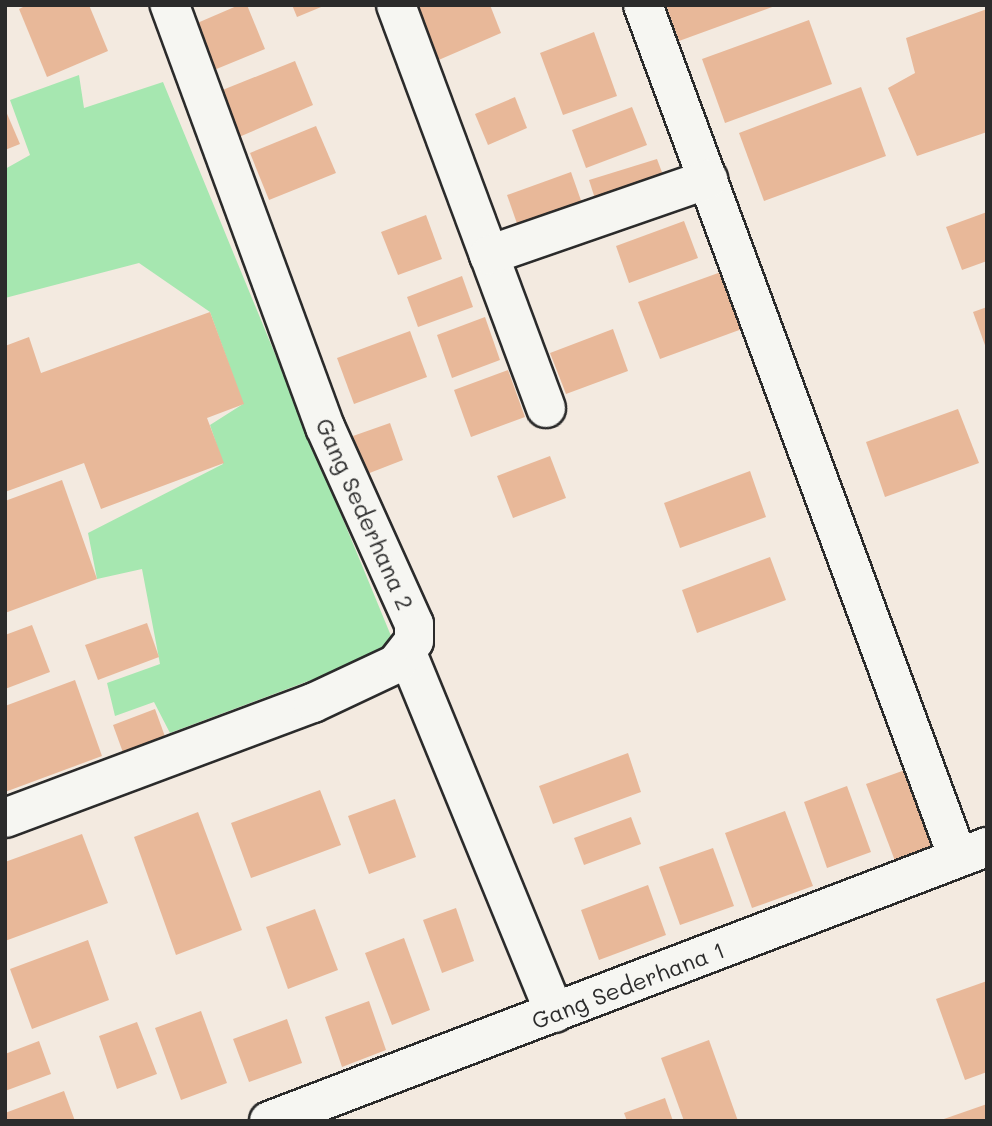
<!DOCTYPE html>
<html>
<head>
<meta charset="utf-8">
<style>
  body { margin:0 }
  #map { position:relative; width:992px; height:1126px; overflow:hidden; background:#f3eae0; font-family:Mali,sans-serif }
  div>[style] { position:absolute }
  .green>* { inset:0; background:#a6e7b0 }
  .building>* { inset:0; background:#e8b899 }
  .roads { filter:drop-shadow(2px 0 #2b2b2b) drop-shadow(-2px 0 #2b2b2b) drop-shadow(0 2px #2b2b2b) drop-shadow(0 -2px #2b2b2b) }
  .minor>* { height:38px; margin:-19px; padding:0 19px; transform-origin:19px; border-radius:19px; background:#f6f6f2 }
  span { translate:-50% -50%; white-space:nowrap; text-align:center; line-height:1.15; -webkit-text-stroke:5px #f6f6f2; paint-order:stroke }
  .street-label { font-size:23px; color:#2b2b2b }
  .frame { position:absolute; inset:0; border:7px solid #2b2b2b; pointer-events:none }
</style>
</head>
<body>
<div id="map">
  <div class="green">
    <i style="clip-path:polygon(79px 75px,84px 108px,163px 82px,396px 648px,170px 733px,154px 702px,115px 716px,107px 683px,160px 664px,142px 569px,97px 579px,88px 533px,223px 464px,210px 425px,243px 404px,210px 312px,139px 263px,5px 298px,5px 169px,30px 155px,10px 100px)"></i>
  </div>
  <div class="building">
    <i style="clip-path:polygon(27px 5px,89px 5px,108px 51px,47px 77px,19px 9px)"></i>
    <i style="clip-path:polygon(239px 5px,247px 5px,265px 49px,214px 70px,195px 24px)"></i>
    <i style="clip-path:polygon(292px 5px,326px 5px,297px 17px)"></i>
    <i style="clip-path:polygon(411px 5px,490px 5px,501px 33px,434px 62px)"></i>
    <i style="clip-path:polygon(666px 5px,775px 5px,775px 6px,679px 41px)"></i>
    <i style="clip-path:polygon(987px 9px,987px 132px,917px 156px,888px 88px,915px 73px,906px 38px)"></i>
    <i style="clip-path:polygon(809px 20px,832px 84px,725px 123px,702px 59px)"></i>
    <i style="clip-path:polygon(594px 32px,617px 96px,563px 115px,540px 53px)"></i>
    <i style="clip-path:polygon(295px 61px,313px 105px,239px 137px,220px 91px)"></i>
    <i style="clip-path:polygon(861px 87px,886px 156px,764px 201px,739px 133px)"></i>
    <i style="clip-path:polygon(515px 97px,527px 128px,488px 145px,475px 114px)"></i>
    <i style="clip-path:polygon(632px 107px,647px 145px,586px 168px,572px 130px)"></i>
    <i style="clip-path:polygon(5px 109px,20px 144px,5px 150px)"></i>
    <i style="clip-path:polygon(316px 126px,336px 173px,269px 200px,250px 153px)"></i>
    <i style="clip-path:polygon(657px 159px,666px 183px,597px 205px,589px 180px)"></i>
    <i style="clip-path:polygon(571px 172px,584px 209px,521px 235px,507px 195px)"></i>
    <i style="clip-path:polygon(987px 212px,987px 261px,962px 270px,946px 227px)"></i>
    <i style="clip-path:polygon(426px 215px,442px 259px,398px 275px,381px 232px)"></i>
    <i style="clip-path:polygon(684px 221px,698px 258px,629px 283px,616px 246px)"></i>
    <i style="clip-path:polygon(721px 272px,742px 329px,660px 359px,638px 302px)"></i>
    <i style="clip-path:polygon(462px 276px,473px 307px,418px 327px,407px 297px)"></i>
    <i style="clip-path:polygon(987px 307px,987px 348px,986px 348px,973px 312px)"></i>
    <i style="clip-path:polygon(210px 312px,244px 404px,207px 418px,224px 463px,101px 509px,84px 463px,5px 492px,5px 346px,29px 337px,41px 373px)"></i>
    <i style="clip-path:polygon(485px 317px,500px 360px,452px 378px,437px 335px)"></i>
    <i style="clip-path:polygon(613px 329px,628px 371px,566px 394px,550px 353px)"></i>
    <i style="clip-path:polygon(410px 331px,427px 377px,354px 404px,337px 358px)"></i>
    <i style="clip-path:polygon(508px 370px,525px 417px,471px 437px,454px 390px)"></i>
    <i style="clip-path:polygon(958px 409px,979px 463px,885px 497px,866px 442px)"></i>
    <i style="clip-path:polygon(390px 423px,403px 460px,367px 474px,353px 436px)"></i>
    <i style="clip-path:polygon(550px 456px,566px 498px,513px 518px,497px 476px)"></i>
    <i style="clip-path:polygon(750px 471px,766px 517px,680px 548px,664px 503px)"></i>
    <i style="clip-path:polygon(62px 480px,97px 579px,5px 613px,5px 501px)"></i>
    <i style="clip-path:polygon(770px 557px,786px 600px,697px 633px,682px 590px)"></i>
    <i style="clip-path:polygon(147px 623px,159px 657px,98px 680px,85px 645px)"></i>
    <i style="clip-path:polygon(32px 625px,50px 672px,5px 689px,5px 635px)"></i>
    <i style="clip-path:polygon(75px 680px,102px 756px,5px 792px,5px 706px)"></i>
    <i style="clip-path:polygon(155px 709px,171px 753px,129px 769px,113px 725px)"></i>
    <i style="clip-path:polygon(628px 753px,641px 792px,553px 824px,539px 786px)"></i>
    <i style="clip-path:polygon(916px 766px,943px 843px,895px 861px,866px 784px)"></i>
    <i style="clip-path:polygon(847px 786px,871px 852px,827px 868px,804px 802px)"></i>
    <i style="clip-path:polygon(320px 790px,341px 845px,251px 878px,231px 823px)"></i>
    <i style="clip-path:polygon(395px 799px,416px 857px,369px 874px,348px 816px)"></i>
    <i style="clip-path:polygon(785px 811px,813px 886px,752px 908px,725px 833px)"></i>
    <i style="clip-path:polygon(198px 812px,242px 930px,176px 955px,134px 837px)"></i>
    <i style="clip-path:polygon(631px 817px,641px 844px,584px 865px,574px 838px)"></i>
    <i style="clip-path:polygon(82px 834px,108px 903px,5px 941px,5px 862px)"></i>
    <i style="clip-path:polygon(713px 848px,734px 906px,680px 925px,659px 867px)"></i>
    <i style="clip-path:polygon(648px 885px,666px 935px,599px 960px,581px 910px)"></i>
    <i style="clip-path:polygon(456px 908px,474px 961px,442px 973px,423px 920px)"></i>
    <i style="clip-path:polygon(315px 909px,338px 970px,288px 989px,266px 927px)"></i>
    <i style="clip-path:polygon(404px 938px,430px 1010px,392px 1025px,365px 953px)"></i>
    <i style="clip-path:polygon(88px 940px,109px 1000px,32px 1029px,10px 969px)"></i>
    <i style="clip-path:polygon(987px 981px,987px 1072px,965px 1080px,936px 999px)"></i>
    <i style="clip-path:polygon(369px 1001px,386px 1050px,342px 1067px,325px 1017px)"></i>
    <i style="clip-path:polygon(201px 1011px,227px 1083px,181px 1100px,155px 1028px)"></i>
    <i style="clip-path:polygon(287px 1019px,302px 1063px,249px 1082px,233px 1039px)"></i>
    <i style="clip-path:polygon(137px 1022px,157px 1074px,117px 1089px,99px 1036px)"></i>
    <i style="clip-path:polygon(709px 1040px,738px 1121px,684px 1121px,661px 1058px)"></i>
    <i style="clip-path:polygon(39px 1041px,51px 1074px,5px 1091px,5px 1054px)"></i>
    <i style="clip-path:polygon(64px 1091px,75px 1121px,5px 1121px,5px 1113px)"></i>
    <i style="clip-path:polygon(665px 1098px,673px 1121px,627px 1121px,624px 1113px)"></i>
    <i style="clip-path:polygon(987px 1104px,987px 1121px,941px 1121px,941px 1120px)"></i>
  </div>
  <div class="roads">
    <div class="minor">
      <i style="left:396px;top:5px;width:267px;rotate:69.6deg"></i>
      <i style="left:643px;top:5px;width:909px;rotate:69.73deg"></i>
      <i style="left:546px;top:408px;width:163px;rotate:-110.4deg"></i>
      <i style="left:489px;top:255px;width:232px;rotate:-19.1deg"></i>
      <i style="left:407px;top:653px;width:389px;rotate:67.7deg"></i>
      <i style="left:5px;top:818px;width:329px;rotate:-20.5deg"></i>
      <i style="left:313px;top:703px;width:92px;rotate:-25.2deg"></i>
      <i style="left:396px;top:664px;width:29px;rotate:-52deg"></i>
      <i style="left:414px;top:641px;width:17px;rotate:-90deg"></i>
      <i style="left:414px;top:624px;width:216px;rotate:-114.3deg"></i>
      <i style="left:325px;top:427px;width:450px;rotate:-110.2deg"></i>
      <i style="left:269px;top:1121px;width:769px;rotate:-20.89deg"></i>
    </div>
  </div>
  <div class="street-label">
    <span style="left:365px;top:514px;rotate:66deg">Gang Sederhana 2</span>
    <span style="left:628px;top:985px;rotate:-21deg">Gang Sederhana 1</span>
  </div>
  <div class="frame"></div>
</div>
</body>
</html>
